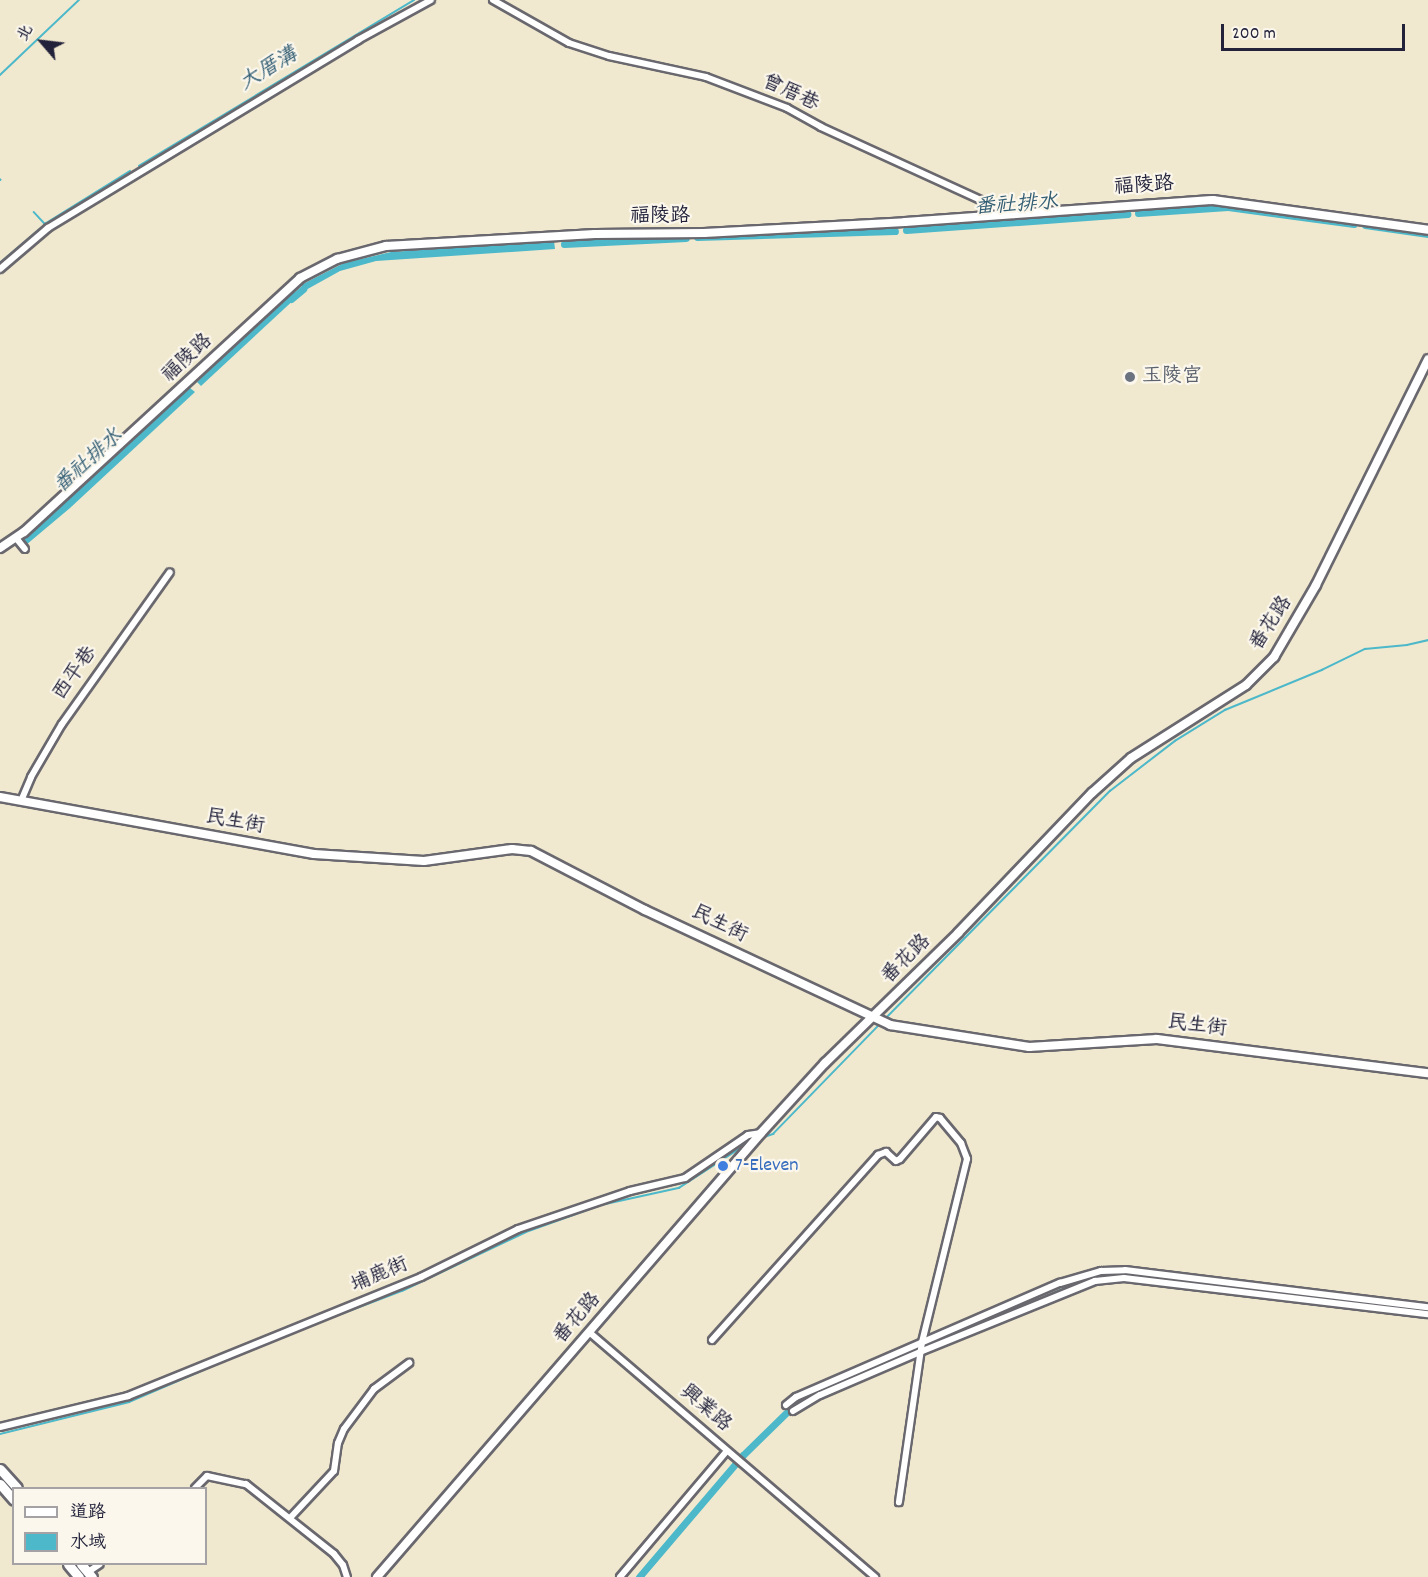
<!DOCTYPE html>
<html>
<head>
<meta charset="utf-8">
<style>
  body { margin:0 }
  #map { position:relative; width:1428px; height:1577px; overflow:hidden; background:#f1e9cf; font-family:Dekko,"LXGW WenKai TC",sans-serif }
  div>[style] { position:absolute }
  .water>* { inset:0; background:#4cb8c9 }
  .stream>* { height:1.5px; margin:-0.75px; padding:0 0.75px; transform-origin:0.75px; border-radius:0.75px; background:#4cb8c9 }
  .canal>* { height:7px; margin:-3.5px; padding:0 3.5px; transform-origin:3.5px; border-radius:3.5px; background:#4cb8c9 }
  .roads { filter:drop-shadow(2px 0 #6a686f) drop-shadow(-2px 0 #6a686f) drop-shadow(0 2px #6a686f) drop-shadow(0 -2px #6a686f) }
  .minor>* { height:6px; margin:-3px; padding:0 3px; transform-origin:3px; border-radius:3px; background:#fff }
  .tertiary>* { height:8px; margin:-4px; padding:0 4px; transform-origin:4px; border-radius:4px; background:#fff }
  .secondary>* { height:8px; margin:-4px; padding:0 4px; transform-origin:4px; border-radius:4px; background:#fff }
  .primary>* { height:9px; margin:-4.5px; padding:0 4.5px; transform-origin:4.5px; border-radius:4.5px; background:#fff }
  .dots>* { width:16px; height:16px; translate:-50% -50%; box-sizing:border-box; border:3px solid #fbf7ec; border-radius:50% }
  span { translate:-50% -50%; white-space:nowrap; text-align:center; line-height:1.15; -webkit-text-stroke:4.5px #fbf7ec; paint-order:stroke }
  .street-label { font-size:20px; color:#22223b }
  .worship-label { font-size:20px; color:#5b616d }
  .left { translate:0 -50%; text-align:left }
  .shop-label { font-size:20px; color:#366cbe }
  .water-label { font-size:21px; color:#335e74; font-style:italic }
  .legend { position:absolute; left:12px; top:1487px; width:195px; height:78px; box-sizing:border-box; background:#fbf7ec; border:2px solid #a4a2a5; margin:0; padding:8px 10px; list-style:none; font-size:18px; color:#22223b }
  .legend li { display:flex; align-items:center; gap:12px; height:30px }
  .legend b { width:30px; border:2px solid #a4a2a5 }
  .north { position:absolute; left:12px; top:12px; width:60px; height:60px; -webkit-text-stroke:4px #fbf7ec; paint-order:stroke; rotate:298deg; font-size:16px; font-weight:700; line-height:24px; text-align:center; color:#22223b }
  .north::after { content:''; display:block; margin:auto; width:21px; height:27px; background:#22223b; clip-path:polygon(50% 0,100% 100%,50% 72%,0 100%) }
  .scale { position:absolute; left:1221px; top:24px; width:184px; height:27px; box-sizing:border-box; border:3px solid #22223b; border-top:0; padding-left:8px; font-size:18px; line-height:21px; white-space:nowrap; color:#22223b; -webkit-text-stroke:4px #fbf7ec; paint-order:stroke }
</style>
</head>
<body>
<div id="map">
  <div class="water">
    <i style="clip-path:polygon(554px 241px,555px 249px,376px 261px,340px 271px,304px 291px,301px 285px,344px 263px,391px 252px)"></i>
    <i style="clip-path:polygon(294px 290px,298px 296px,201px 386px,197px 382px)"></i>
    <i style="clip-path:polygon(190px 388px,195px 392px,70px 508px,26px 545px,22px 539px)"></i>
  </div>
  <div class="stream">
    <i style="left:0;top:75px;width:109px;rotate:-43.5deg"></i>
    <i style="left:139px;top:166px;width:321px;rotate:-31.1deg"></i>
    <i style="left:0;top:179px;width:1px;rotate:45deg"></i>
    <i style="left:34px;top:212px;width:16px;rotate:47deg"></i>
    <i style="left:45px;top:224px;width:100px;rotate:-31.9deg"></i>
    <i style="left:0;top:263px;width:54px;rotate:-40.5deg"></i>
    <i style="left:886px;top:1018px;width:319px;rotate:-45.4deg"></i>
    <i style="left:1110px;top:791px;width:82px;rotate:-37.6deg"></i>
    <i style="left:1175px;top:741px;width:59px;rotate:-31.8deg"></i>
    <i style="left:1225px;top:710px;width:105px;rotate:-22.4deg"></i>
    <i style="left:1322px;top:670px;width:48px;rotate:-26deg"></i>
    <i style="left:1365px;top:649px;width:42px;rotate:-5.4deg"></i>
    <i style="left:1407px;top:645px;width:22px;rotate:-13deg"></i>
    <i style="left:761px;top:1138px;width:13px;rotate:-18deg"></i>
    <i style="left:773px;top:1134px;width:153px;rotate:-45.8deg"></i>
    <i style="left:1113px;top:1274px;width:19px;rotate:6deg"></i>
    <i style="left:1178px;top:1281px;width:208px;rotate:6.6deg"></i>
    <i style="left:1002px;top:1315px;width:91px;rotate:-23.2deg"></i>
    <i style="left:0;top:1434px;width:133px;rotate:-13.9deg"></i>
    <i style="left:129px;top:1402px;width:168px;rotate:-23.2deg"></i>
    <i style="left:283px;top:1336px;width:127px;rotate:-20.7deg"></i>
    <i style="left:402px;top:1291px;width:137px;rotate:-25.4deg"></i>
    <i style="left:526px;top:1232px;width:80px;rotate:-19.8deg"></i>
    <i style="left:601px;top:1205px;width:80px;rotate:-12.3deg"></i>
    <i style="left:679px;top:1188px;width:79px;rotate:-33.1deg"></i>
  </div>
  <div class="canal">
    <i style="left:1138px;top:213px;width:90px;rotate:-3.8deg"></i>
    <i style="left:1228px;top:207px;width:127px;rotate:7.7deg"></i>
    <i style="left:1365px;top:225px;width:64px;rotate:8.1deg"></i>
    <i style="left:906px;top:230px;width:222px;rotate:-4.1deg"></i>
    <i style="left:697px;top:237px;width:198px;rotate:-1.7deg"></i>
    <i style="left:564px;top:244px;width:122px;rotate:-2.8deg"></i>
    <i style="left:291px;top:299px;width:16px;rotate:-40deg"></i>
    <i style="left:639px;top:1577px;width:160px;rotate:-49.6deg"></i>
    <i style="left:743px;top:1455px;width:69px;rotate:-44.4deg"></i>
    <i style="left:792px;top:1407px;width:15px;rotate:-23deg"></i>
  </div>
  <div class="roads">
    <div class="minor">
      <i style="left:493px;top:0;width:87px;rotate:29.5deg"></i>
      <i style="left:569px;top:43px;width:42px;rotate:18deg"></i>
      <i style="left:609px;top:56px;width:99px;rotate:12.2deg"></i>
      <i style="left:706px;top:77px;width:87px;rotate:20.9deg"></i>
      <i style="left:787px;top:108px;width:39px;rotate:29deg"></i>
      <i style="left:821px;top:127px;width:211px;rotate:24.6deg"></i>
      <i style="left:0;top:269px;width:63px;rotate:-40.5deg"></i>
      <i style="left:48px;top:228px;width:363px;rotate:-31.2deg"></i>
      <i style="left:358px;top:40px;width:83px;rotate:-28.7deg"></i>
      <i style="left:16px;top:538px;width:14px;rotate:51deg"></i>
      <i style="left:21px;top:801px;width:26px;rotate:-67deg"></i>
      <i style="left:31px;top:777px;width:61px;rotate:-59.7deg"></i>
      <i style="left:62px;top:724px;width:186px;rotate:-54.6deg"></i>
      <i style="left:589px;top:1332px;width:377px;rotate:40.6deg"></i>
      <i style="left:712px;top:1340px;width:249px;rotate:-48.1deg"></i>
      <i style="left:878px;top:1155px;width:9px;rotate:-21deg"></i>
      <i style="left:886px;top:1152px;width:13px;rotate:42deg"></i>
      <i style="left:896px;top:1161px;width:4px;rotate:-27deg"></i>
      <i style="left:900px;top:1159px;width:55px;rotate:-49.4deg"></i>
      <i style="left:936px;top:1117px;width:4px;rotate:14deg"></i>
      <i style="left:940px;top:1118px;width:33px;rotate:50deg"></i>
      <i style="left:961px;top:1143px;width:17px;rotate:69deg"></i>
      <i style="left:967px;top:1159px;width:188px;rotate:103.8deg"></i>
      <i style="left:922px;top:1342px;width:162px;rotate:98.2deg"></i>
      <i style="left:786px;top:1405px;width:13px;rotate:-39deg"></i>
      <i style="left:796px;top:1397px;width:288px;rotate:-23.4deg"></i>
      <i style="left:1060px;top:1283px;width:43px;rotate:-16.3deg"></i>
      <i style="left:1101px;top:1271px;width:24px;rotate:-2deg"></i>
      <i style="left:1125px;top:1270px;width:305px;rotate:7deg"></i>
      <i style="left:793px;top:1411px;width:31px;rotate:-31deg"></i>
      <i style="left:820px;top:1395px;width:109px;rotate:-23.3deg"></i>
      <i style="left:920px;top:1352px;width:189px;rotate:-22.1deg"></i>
      <i style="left:1095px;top:1281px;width:29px;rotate:-6deg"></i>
      <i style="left:1124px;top:1278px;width:306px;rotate:6.8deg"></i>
      <i style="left:0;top:1427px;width:132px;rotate:-13.6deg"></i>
      <i style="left:128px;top:1396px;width:316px;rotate:-22.1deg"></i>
      <i style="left:421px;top:1277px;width:108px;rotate:-26.3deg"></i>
      <i style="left:518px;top:1229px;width:118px;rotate:-18.7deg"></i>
      <i style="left:630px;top:1191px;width:57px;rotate:-13.3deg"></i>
      <i style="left:685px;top:1178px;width:76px;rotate:-34.3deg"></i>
      <i style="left:748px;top:1135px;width:12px;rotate:-9deg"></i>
      <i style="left:195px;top:1488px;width:17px;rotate:-45deg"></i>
      <i style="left:207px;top:1476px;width:40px;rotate:12deg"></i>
      <i style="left:246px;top:1484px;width:112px;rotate:38.5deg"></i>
      <i style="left:334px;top:1554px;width:14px;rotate:51deg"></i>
      <i style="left:343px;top:1565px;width:13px;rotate:72deg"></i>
      <i style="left:290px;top:1518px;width:64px;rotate:-46.9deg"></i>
      <i style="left:334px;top:1471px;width:28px;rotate:-82deg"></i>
      <i style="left:338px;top:1443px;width:15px;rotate:-67deg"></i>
      <i style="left:344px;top:1429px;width:50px;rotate:-53.1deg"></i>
      <i style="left:374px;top:1389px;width:44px;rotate:-36.6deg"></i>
      <i style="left:88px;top:1572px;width:14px;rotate:-34deg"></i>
      <i style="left:620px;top:1577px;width:165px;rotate:-49.7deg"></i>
    </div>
    <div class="tertiary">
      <i style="left:0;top:548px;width:29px;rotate:-34deg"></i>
      <i style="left:24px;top:532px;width:375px;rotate:-42.6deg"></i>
      <i style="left:300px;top:278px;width:42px;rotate:-27.2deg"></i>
      <i style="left:337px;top:259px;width:51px;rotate:-14.9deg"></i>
      <i style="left:386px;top:246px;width:209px;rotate:-3.3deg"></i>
      <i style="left:595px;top:234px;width:109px;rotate:-0.5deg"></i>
      <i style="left:704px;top:233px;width:201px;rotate:-3.1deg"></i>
      <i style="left:905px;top:222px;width:309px;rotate:-4.1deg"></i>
      <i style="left:1213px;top:200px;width:217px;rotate:7.9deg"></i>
      <i style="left:0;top:797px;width:319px;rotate:10.3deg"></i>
      <i style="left:314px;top:854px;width:110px;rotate:3.6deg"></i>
      <i style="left:424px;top:861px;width:89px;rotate:-7.8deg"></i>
      <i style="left:512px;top:849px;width:19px;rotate:6deg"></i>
      <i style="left:531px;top:851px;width:128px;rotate:27.4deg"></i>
      <i style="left:645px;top:910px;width:271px;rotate:25.1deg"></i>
      <i style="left:890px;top:1025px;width:141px;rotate:9deg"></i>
      <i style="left:1029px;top:1047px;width:128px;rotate:-3.6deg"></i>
      <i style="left:1157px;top:1039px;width:273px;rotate:7.2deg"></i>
    </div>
    <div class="secondary">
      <i style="left:377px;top:1577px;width:587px;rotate:-49.14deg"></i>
      <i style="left:761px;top:1133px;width:95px;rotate:-47.6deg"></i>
      <i style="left:825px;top:1063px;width:186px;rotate:-44.3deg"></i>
      <i style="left:958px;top:933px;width:194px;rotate:-46.3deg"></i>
      <i style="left:1092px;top:793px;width:52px;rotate:-41.9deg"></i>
      <i style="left:1131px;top:758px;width:136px;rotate:-32.4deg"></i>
      <i style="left:1246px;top:685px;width:40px;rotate:-45deg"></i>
      <i style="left:1274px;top:657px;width:83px;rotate:-59.7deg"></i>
      <i style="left:1316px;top:585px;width:252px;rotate:-63.6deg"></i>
    </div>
    <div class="primary">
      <i style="left:0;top:1469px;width:25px;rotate:48deg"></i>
      <i style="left:0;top:1484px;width:21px;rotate:49deg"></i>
      <i style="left:68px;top:1564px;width:17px;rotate:50deg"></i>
      <i style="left:81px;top:1564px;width:17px;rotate:50deg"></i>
    </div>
  </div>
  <div class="dots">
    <i style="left:1130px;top:377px;background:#6b7280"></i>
    <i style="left:723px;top:1166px;background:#3f7fe0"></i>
  </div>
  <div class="street-label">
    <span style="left:790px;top:94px;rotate:25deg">曾厝巷</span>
    <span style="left:1144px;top:187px;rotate:-4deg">福陵路</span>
    <span style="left:660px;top:217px">福陵路</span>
    <span style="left:188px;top:359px;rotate:-43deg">福陵路</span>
    <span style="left:1272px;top:624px;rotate:-57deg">番花路</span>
    <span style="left:76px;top:674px;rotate:-55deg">西平巷</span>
    <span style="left:235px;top:823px;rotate:10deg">民生街</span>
    <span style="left:719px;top:925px;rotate:26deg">民生街</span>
    <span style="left:907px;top:960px;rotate:-45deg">番花路</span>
    <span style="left:1197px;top:1027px;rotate:7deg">民生街</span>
    <span style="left:380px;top:1276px;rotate:-23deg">埔鹿街</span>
    <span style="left:578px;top:1319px;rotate:-49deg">番花路</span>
    <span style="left:705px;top:1409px;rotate:41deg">興業路</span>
  </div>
  <div class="worship-label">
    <span class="left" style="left:1142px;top:377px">玉陵宮</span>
  </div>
  <div class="shop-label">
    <span class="left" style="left:735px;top:1166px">7-Eleven</span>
  </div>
  <div class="water-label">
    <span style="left:269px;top:70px;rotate:-31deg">大厝溝</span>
    <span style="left:1016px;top:206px;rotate:-4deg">番社排水</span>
    <span style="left:89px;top:462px;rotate:-42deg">番社排水</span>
  </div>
  <ul class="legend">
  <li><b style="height:8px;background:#fff"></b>道路</li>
  <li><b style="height:16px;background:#4cb8c9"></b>水域</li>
  </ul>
  <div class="north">北</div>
  <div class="scale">200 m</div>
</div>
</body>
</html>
